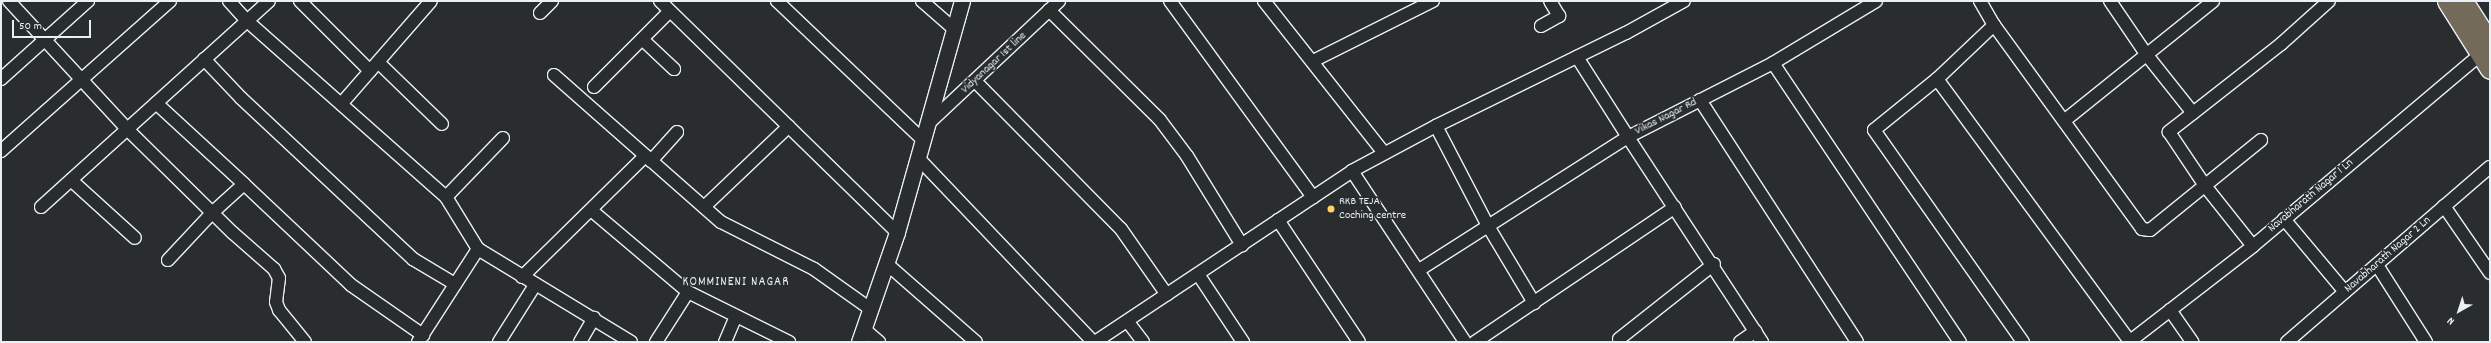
<!DOCTYPE html>
<html>
<head>
<meta charset="utf-8">
<style>
  body { margin:0 }
  #map { position:relative; width:2491px; height:343px; overflow:hidden; background:#2a2d2e; font-family:Dekko,sans-serif }
  div>[style] { position:absolute }
  .roads { filter:drop-shadow(1px 0 #e8f1f8) drop-shadow(-1px 0 #e8f1f8) drop-shadow(0 1px #e8f1f8) drop-shadow(0 -1px #e8f1f8) }
  .minor>* { height:12px; margin:-6px; padding:0 6px; transform-origin:6px; border-radius:6px; background:#2a2d2e }
  .tertiary>* { height:15px; margin:-7.5px; padding:0 7.5px; transform-origin:7.5px; border-radius:7.5px; background:#2a2d2e }
  .primary>* { height:19px; margin:-9.5px; padding:0 9.5px; transform-origin:9.5px; border-radius:9.5px; background:#746a5a }
  .dots>* { width:11px; height:11px; translate:-50% -50%; box-sizing:border-box; border:2px solid #2a2d2e; border-radius:50% }
  span { translate:-50% -50%; white-space:nowrap; text-align:center; line-height:1.15; -webkit-text-stroke:3.5px #2a2d2e; paint-order:stroke }
  .street-label { font-size:12px; color:#e8f1f8 }
  .poi-label { font-size:12px; color:#e8f1f8 }
  .left { translate:0 -50%; text-align:left }
  .neighbourhood-label { font-size:13px; color:#e8f1f8; letter-spacing:1px }
  .frame { position:absolute; inset:0; border:2px solid #e8f1f8; pointer-events:none }
  .north { position:absolute; left:2439px; top:291px; width:40px; height:40px; -webkit-text-stroke:3px #2a2d2e; paint-order:stroke; rotate:219deg; font-size:11px; font-weight:700; line-height:16px; text-align:center; color:#e8f1f8 }
  .north::after { content:''; display:block; margin:auto; width:14px; height:18px; background:#e8f1f8; clip-path:polygon(50% 0,100% 100%,50% 72%,0 100%) }
  .scale { position:absolute; left:12px; top:20px; width:79px; height:18px; box-sizing:border-box; border:2px solid #e8f1f8; border-top:0; padding-left:5px; font-size:12px; line-height:14px; white-space:nowrap; color:#e8f1f8; -webkit-text-stroke:3px #2a2d2e; paint-order:stroke }
</style>
</head>
<body>
<div id="map">
  <div class="roads">
    <div class="minor">
      <i style="left:9px;top:1px;width:174px;rotate:47.3deg"></i>
      <i style="left:127px;top:129px;width:148px;rotate:44.5deg"></i>
      <i style="left:233px;top:233px;width:55px;rotate:41.3deg"></i>
      <i style="left:274px;top:269px;width:10px;rotate:61deg"></i>
      <i style="left:279px;top:278px;width:24px;rotate:97deg"></i>
      <i style="left:276px;top:302px;width:9px;rotate:69deg"></i>
      <i style="left:279px;top:310px;width:41px;rotate:50.9deg"></i>
      <i style="left:229px;top:1px;width:25px;rotate:48deg"></i>
      <i style="left:246px;top:20px;width:267px;rotate:41.5deg"></i>
      <i style="left:446px;top:197px;width:61px;rotate:58.4deg"></i>
      <i style="left:478px;top:249px;width:179px;rotate:31.3deg"></i>
      <i style="left:300px;top:1px;width:99px;rotate:45deg"></i>
      <i style="left:660px;top:1px;width:331px;rotate:44.3deg"></i>
      <i style="left:777px;top:1px;width:203px;rotate:43.6deg"></i>
      <i style="left:922px;top:1px;width:41px;rotate:41.1deg"></i>
      <i style="left:1170px;top:1px;width:243px;rotate:53.9deg"></i>
      <i style="left:1264px;top:1px;width:194px;rotate:51.7deg"></i>
      <i style="left:1980px;top:1px;width:28px;rotate:60deg"></i>
      <i style="left:1994px;top:25px;width:252px;rotate:54deg"></i>
      <i style="left:2142px;top:229px;width:8px;rotate:7deg"></i>
      <i style="left:2150px;top:230px;width:143px;rotate:-39deg"></i>
      <i style="left:2110px;top:1px;width:64px;rotate:55.8deg"></i>
      <i style="left:2146px;top:54px;width:75px;rotate:51.5deg"></i>
      <i style="left:2193px;top:113px;width:31px;rotate:142deg"></i>
      <i style="left:2169px;top:132px;width:66px;rotate:56.1deg"></i>
      <i style="left:2206px;top:187px;width:75px;rotate:51.5deg"></i>
      <i style="left:1049px;top:10px;width:156px;rotate:44.7deg"></i>
      <i style="left:1160px;top:120px;width:45px;rotate:53.1deg"></i>
      <i style="left:1187px;top:156px;width:105px;rotate:58.3deg"></i>
      <i style="left:540px;top:13px;width:17px;rotate:-45deg"></i>
      <i style="left:1994px;top:25px;width:79px;rotate:136.5deg"></i>
      <i style="left:1937px;top:79px;width:81px;rotate:141deg"></i>
      <i style="left:1874px;top:130px;width:259px;rotate:54.9deg"></i>
      <i style="left:1541px;top:26px;width:21px;rotate:-29deg"></i>
      <i style="left:1559px;top:16px;width:17px;rotate:-121deg"></i>
      <i style="left:642px;top:39px;width:44px;rotate:43.2deg"></i>
      <i style="left:204px;top:59px;width:54px;rotate:46.5deg"></i>
      <i style="left:241px;top:98px;width:236px;rotate:43.1deg"></i>
      <i style="left:413px;top:259px;width:49px;rotate:30.8deg"></i>
      <i style="left:1313px;top:61px;width:134px;rotate:-26.6deg"></i>
      <i style="left:378px;top:62px;width:89px;rotate:44.1deg"></i>
      <i style="left:1773px;top:63px;width:336px;rotate:56.2deg"></i>
      <i style="left:554px;top:75px;width:222px;rotate:41.4deg"></i>
      <i style="left:721px;top:222px;width:104px;rotate:26.8deg"></i>
      <i style="left:814px;top:269px;width:71px;rotate:35.3deg"></i>
      <i style="left:1px;top:79px;width:117px;rotate:-41.9deg"></i>
      <i style="left:1937px;top:79px;width:326px;rotate:53.7deg"></i>
      <i style="left:975px;top:81px;width:208px;rotate:45.4deg"></i>
      <i style="left:1121px;top:229px;width:80px;rotate:55.1deg"></i>
      <i style="left:594px;top:87px;width:107px;rotate:-45deg"></i>
      <i style="left:1700px;top:100px;width:288px;rotate:57deg"></i>
      <i style="left:156px;top:103px;width:120px;rotate:42.6deg"></i>
      <i style="left:342px;top:103px;width:135px;rotate:-48.9deg"></i>
      <i style="left:2193px;top:113px;width:112px;rotate:-38.1deg"></i>
      <i style="left:2281px;top:44px;width:64px;rotate:-41.9deg"></i>
      <i style="left:2064px;top:121px;width:191px;rotate:-38.8deg"></i>
      <i style="left:928px;top:124px;width:180px;rotate:-43.2deg"></i>
      <i style="left:1436px;top:126px;width:113px;rotate:62.5deg"></i>
      <i style="left:1488px;top:226px;width:90px;rotate:59.1deg"></i>
      <i style="left:1px;top:151px;width:226px;rotate:-41.6deg"></i>
      <i style="left:919px;top:159px;width:253px;rotate:46.4deg"></i>
      <i style="left:651px;top:161px;width:39px;rotate:-48deg"></i>
      <i style="left:1352px;top:171px;width:95px;rotate:-28.2deg"></i>
      <i style="left:1436px;top:126px;width:212px;rotate:-26.1deg"></i>
      <i style="left:1626px;top:33px;width:66px;rotate:-28.9deg"></i>
      <i style="left:71px;top:180px;width:86px;rotate:42.2deg"></i>
      <i style="left:446px;top:197px;width:82px;rotate:-46deg"></i>
      <i style="left:2444px;top:206px;width:81px;rotate:55.5deg"></i>
      <i style="left:41px;top:207px;width:307px;rotate:-42.1deg"></i>
      <i style="left:704px;top:207px;width:117px;rotate:-43.6deg"></i>
      <i style="left:591px;top:210px;width:127px;rotate:40.2deg"></i>
      <i style="left:688px;top:292px;width:113px;rotate:26.3deg"></i>
      <i style="left:2284px;top:219px;width:95px;rotate:50.1deg"></i>
      <i style="left:1278px;top:220px;width:146px;rotate:56.4deg"></i>
      <i style="left:168px;top:260px;width:64px;rotate:-46.9deg"></i>
      <i style="left:212px;top:213px;width:43px;rotate:-42.2deg"></i>
      <i style="left:244px;top:184px;width:147px;rotate:43.3deg"></i>
      <i style="left:351px;top:285px;width:88px;rotate:34.8deg"></i>
      <i style="left:887px;top:264px;width:118px;rotate:41.2deg"></i>
      <i style="left:2377px;top:265px;width:91px;rotate:57.5deg"></i>
      <i style="left:1419px;top:270px;width:248px;rotate:-32.5deg"></i>
      <i style="left:1628px;top:137px;width:95px;rotate:-122.5deg"></i>
      <i style="left:1198px;top:274px;width:82px;rotate:56.5deg"></i>
      <i style="left:522px;top:277px;width:173px;rotate:-44.5deg"></i>
      <i style="left:2170px;top:310px;width:39px;rotate:55deg"></i>
      <i style="left:1128px;top:322px;width:25px;rotate:53deg"></i>
      <i style="left:864px;top:329px;width:20px;rotate:41deg"></i>
      <i style="left:1619px;top:339px;width:121px;rotate:-38.3deg"></i>
      <i style="left:418px;top:342px;width:111px;rotate:-57.2deg"></i>
      <i style="left:499px;top:342px;width:67px;rotate:-57.7deg"></i>
      <i style="left:580px;top:342px;width:28px;rotate:-60deg"></i>
      <i style="left:656px;top:342px;width:59px;rotate:-57.4deg"></i>
      <i style="left:725px;top:342px;width:28px;rotate:-67deg"></i>
      <i style="left:1095px;top:342px;width:309px;rotate:-33.6deg"></i>
      <i style="left:1352px;top:171px;width:205px;rotate:56.5deg"></i>
      <i style="left:1475px;top:342px;width:241px;rotate:-34deg"></i>
      <i style="left:1740px;top:342px;width:19px;rotate:-35deg"></i>
      <i style="left:1762px;top:342px;width:245px;rotate:-123.2deg"></i>
      <i style="left:1628px;top:137px;width:163px;rotate:-27deg"></i>
      <i style="left:1773px;top:63px;width:120px;rotate:-31deg"></i>
      <i style="left:2129px;top:342px;width:157px;rotate:-37.7deg"></i>
      <i style="left:2253px;top:246px;width:304px;rotate:-40.1deg"></i>
      <i style="left:2287px;top:342px;width:268px;rotate:-40.8deg"></i>
    </div>
    <div class="tertiary">
      <i style="left:859px;top:342px;width:116px;rotate:-70.9deg"></i>
      <i style="left:897px;top:232px;width:240px;rotate:-74.3deg"></i>
    </div>
    <div class="primary">
      <i style="left:2447px;top:1px;width:80px;rotate:57.7deg"></i>
      <i style="left:2463px;top:1px;width:50px;rotate:57.3deg"></i>
    </div>
  </div>
  <div class="dots">
    <i style="left:1331px;top:209px;background:#ffd166"></i>
  </div>
  <div class="street-label">
    <span style="left:994px;top:63px;rotate:-43deg">Vidyanagar 1st line</span>
    <span style="left:1666px;top:117px;rotate:-27deg">Vikas Nagar Rd</span>
    <span style="left:2311px;top:196px;rotate:-40deg">Navabharath Nagar 1 Ln</span>
    <span style="left:2388px;top:255px;rotate:-41deg">Navabharath Nagar 2 Ln</span>
  </div>
  <div class="poi-label">
    <span class="left" style="left:1339px;top:209px">RKB TEJA<br>Coching centre</span>
  </div>
  <div class="neighbourhood-label">
    <span style="left:736px;top:283px">KOMMINENI NAGAR</span>
  </div>
  <div class="frame"></div>
  <div class="north">N</div>
  <div class="scale">50 m</div>
</div>
</body>
</html>
